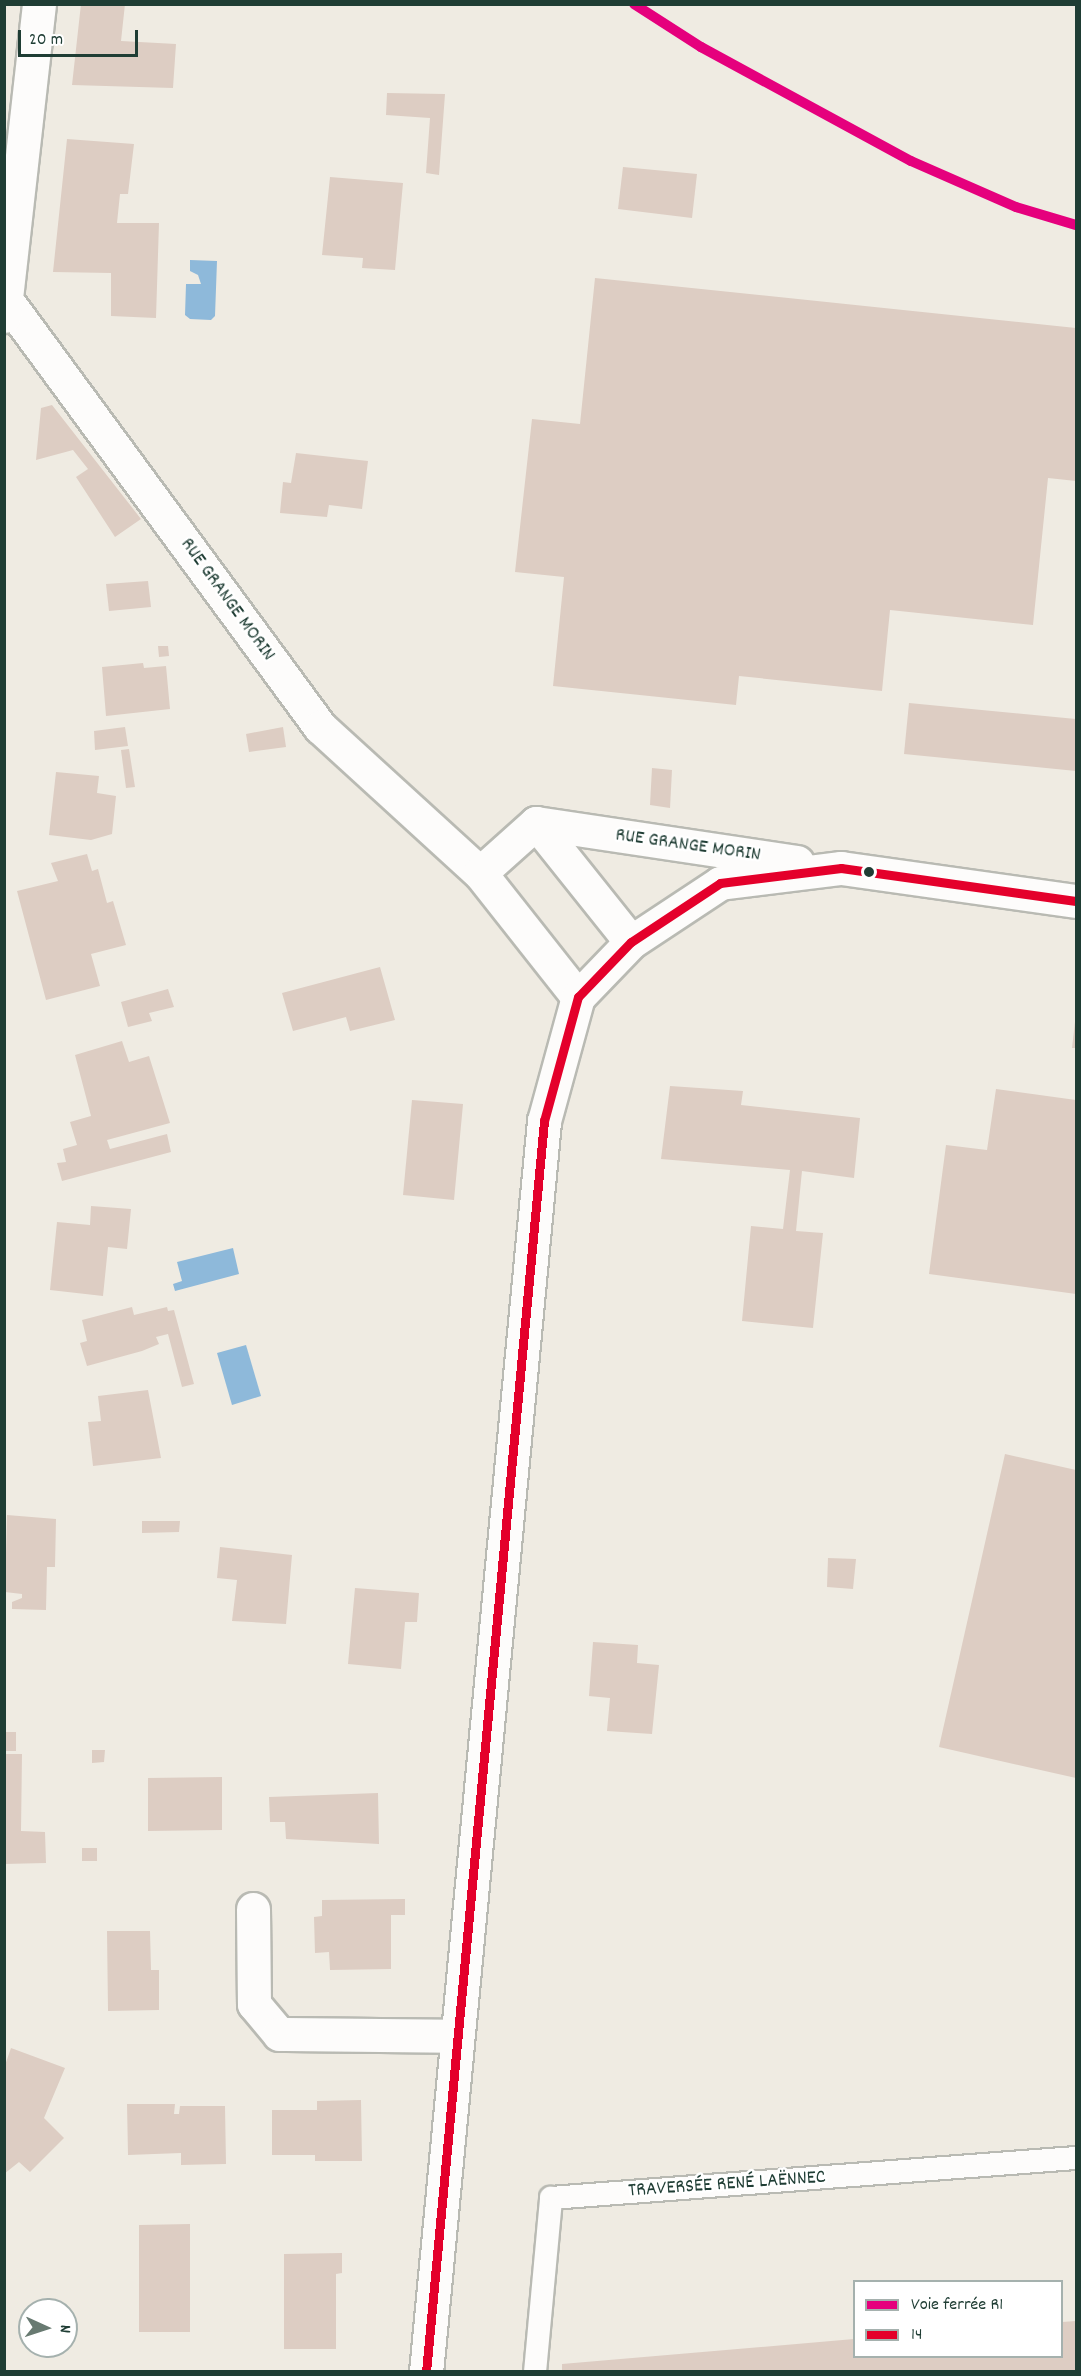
<!DOCTYPE html>
<html>
<head>
<meta charset="utf-8">
<style>
  body { margin:0 }
  #map { position:relative; width:1081px; height:2376px; overflow:hidden; background:#efebe2; font-family:Dekko,sans-serif }
  div>[style] { position:absolute }
  .water>* { inset:0; background:#8eb9da }
  .building>* { inset:0; background:#ddcdc3 }
  .roads { filter:drop-shadow(2px 0 #b9bab3) drop-shadow(-2px 0 #b9bab3) drop-shadow(0 2px #b9bab3) drop-shadow(0 -2px #b9bab3) }
  .service>* { height:22px; margin:-11px; padding:0 11px; transform-origin:11px; border-radius:11px; background:#fdfcfb }
  .minor>* { height:33px; margin:-16.5px; padding:0 16.5px; transform-origin:16.5px; border-radius:16.5px; background:#fdfcfb }
  .bus-1>* { height:9px; margin:-4.5px; padding:0 4.5px; transform-origin:4.5px; border-radius:4.5px; background:#e4002b }
  .rail-1>* { height:10px; margin:-5px; padding:0 5px; transform-origin:5px; border-radius:5px; background:#e5007d }
  .dots>* { width:16px; height:16px; translate:-50% -50%; box-sizing:border-box; border:3px solid #fff; border-radius:50% }
  span { translate:-50% -50%; white-space:nowrap; text-align:center; line-height:1.15; -webkit-text-stroke:5px #fff; paint-order:stroke }
  .street-label { font-size:20px; color:#1f3d34 }
  .frame { position:absolute; inset:0; border:6px solid #1f3d34; pointer-events:none }
  .legend { position:absolute; left:853px; top:2280px; width:210px; height:78px; box-sizing:border-box; background:#fff; border:2px solid #a5b1ae; margin:0; padding:8px 10px; list-style:none; font-size:18px; color:#1f3d34 }
  .legend li { display:flex; align-items:center; gap:12px; height:30px }
  .legend b { width:30px; border:2px solid #a5b1ae }
  .north { position:absolute; left:18px; top:2298px; width:60px; height:60px; box-sizing:border-box; background:#fff; border:2px solid #a5b1ae; border-radius:50%; rotate:93deg; font-size:16px; font-weight:700; line-height:24px; text-align:center; color:#1f3d34 }
  .north::after { content:''; display:block; margin:auto; width:21px; height:27px; background:#687a71; clip-path:polygon(50% 0,100% 100%,50% 72%,0 100%) }
  .scale { position:absolute; left:18px; top:30px; width:120px; height:27px; box-sizing:border-box; border:3px solid #1f3d34; border-top:0; padding-left:8px; font-size:18px; line-height:21px; white-space:nowrap; color:#1f3d34; -webkit-text-stroke:4px #fff; paint-order:stroke }
</style>
</head>
<body>
<div id="map">
  <div class="water">
    <i style="clip-path:polygon(190px 260px,217px 261px,215px 316px,211px 320px,190px 319px,185px 315px,186px 284px,201px 284px,198px 275px,190px 271px)"></i>
    <i style="clip-path:polygon(233px 1248px,239px 1274px,175px 1291px,173px 1284px,182px 1281px,177px 1262px)"></i>
    <i style="clip-path:polygon(246px 1345px,261px 1396px,232px 1405px,217px 1353px)"></i>
  </div>
  <div class="building">
    <i style="clip-path:polygon(81px 4px,125px 4px,121px 41px,176px 44px,173px 88px,72px 85px)"></i>
    <i style="clip-path:polygon(387px 93px,445px 94px,439px 175px,426px 173px,430px 118px,386px 115px)"></i>
    <i style="clip-path:polygon(67px 139px,134px 144px,128px 194px,120px 194px,117px 223px,159px 223px,156px 318px,111px 316px,111px 273px,53px 272px)"></i>
    <i style="clip-path:polygon(623px 167px,697px 174px,692px 218px,618px 209px)"></i>
    <i style="clip-path:polygon(330px 177px,403px 183px,395px 270px,362px 268px,363px 258px,322px 255px)"></i>
    <i style="clip-path:polygon(595px 278px,1076px 328px,1076px 481px,1048px 478px,1033px 625px,890px 610px,882px 691px,739px 676px,736px 705px,553px 686px,564px 577px,515px 572px,532px 419px,580px 424px)"></i>
    <i style="clip-path:polygon(52px 405px,141px 519px,115px 537px,76px 477px,88px 469px,73px 450px,36px 460px,41px 408px)"></i>
    <i style="clip-path:polygon(296px 453px,368px 461px,362px 509px,329px 505px,327px 517px,280px 513px,283px 482px,291px 483px)"></i>
    <i style="clip-path:polygon(148px 581px,151px 607px,109px 611px,106px 584px)"></i>
    <i style="clip-path:polygon(158px 646px,168px 646px,169px 656px,159px 657px)"></i>
    <i style="clip-path:polygon(143px 663px,144px 668px,166px 666px,170px 709px,106px 716px,102px 667px)"></i>
    <i style="clip-path:polygon(909px 703px,1076px 719px,1076px 771px,904px 754px)"></i>
    <i style="clip-path:polygon(125px 727px,128px 746px,95px 750px,94px 731px)"></i>
    <i style="clip-path:polygon(283px 727px,286px 747px,249px 752px,246px 734px)"></i>
    <i style="clip-path:polygon(129px 749px,135px 787px,126px 788px,121px 750px)"></i>
    <i style="clip-path:polygon(652px 768px,672px 770px,670px 808px,650px 805px)"></i>
    <i style="clip-path:polygon(56px 772px,99px 776px,97px 793px,116px 796px,112px 834px,91px 840px,49px 835px)"></i>
    <i style="clip-path:polygon(87px 854px,92px 871px,98px 869px,107px 903px,113px 901px,126px 945px,91px 954px,100px 986px,46px 1000px,17px 891px,58px 881px,51px 863px)"></i>
    <i style="clip-path:polygon(380px 967px,395px 1020px,350px 1031px,346px 1017px,293px 1031px,282px 993px)"></i>
    <i style="clip-path:polygon(168px 989px,174px 1007px,149px 1013px,152px 1021px,128px 1027px,121px 1002px)"></i>
    <i style="clip-path:polygon(1075px 1022px,1076px 1023px,1076px 1048px,1072px 1048px)"></i>
    <i style="clip-path:polygon(122px 1041px,129px 1062px,149px 1056px,170px 1123px,107px 1140px,110px 1149px,167px 1134px,171px 1152px,62px 1181px,57px 1163px,66px 1162px,63px 1149px,77px 1145px,70px 1122px,91px 1116px,75px 1055px)"></i>
    <i style="clip-path:polygon(670px 1086px,743px 1091px,741px 1105px,860px 1118px,854px 1178px,802px 1171px,796px 1231px,823px 1233px,813px 1328px,742px 1321px,751px 1226px,783px 1229px,790px 1170px,661px 1159px)"></i>
    <i style="clip-path:polygon(996px 1089px,1076px 1100px,1076px 1294px,929px 1274px,946px 1145px,987px 1150px)"></i>
    <i style="clip-path:polygon(412px 1100px,463px 1104px,454px 1200px,403px 1195px)"></i>
    <i style="clip-path:polygon(91px 1206px,131px 1209px,127px 1249px,108px 1247px,103px 1296px,50px 1290px,57px 1222px,90px 1225px)"></i>
    <i style="clip-path:polygon(132px 1307px,134px 1315px,167px 1307px,168px 1311px,174px 1310px,194px 1384px,182px 1387px,168px 1334px,156px 1337px,159px 1344px,142px 1351px,87px 1366px,80px 1343px,87px 1341px,82px 1320px)"></i>
    <i style="clip-path:polygon(148px 1390px,161px 1458px,93px 1466px,88px 1422px,101px 1421px,98px 1396px)"></i>
    <i style="clip-path:polygon(1005px 1454px,1076px 1470px,1076px 1778px,939px 1747px)"></i>
    <i style="clip-path:polygon(7px 1515px,56px 1519px,55px 1567px,47px 1567px,46px 1610px,12px 1609px,12px 1602px,22px 1598px,22px 1594px,5px 1592px)"></i>
    <i style="clip-path:polygon(142px 1521px,180px 1521px,179px 1532px,142px 1533px)"></i>
    <i style="clip-path:polygon(220px 1547px,292px 1555px,286px 1624px,232px 1621px,237px 1580px,217px 1578px)"></i>
    <i style="clip-path:polygon(828px 1558px,856px 1559px,853px 1589px,827px 1587px)"></i>
    <i style="clip-path:polygon(355px 1588px,419px 1593px,417px 1622px,405px 1622px,401px 1669px,348px 1664px)"></i>
    <i style="clip-path:polygon(593px 1642px,638px 1645px,637px 1663px,659px 1665px,652px 1734px,607px 1731px,610px 1698px,589px 1696px)"></i>
    <i style="clip-path:polygon(4px 1732px,16px 1732px,16px 1751px,4px 1751px)"></i>
    <i style="clip-path:polygon(92px 1750px,105px 1750px,104px 1762px,92px 1763px)"></i>
    <i style="clip-path:polygon(4px 1754px,22px 1754px,21px 1831px,45px 1832px,46px 1863px,4px 1864px)"></i>
    <i style="clip-path:polygon(222px 1777px,222px 1830px,148px 1831px,148px 1778px)"></i>
    <i style="clip-path:polygon(378px 1793px,379px 1844px,286px 1839px,285px 1822px,270px 1822px,269px 1797px)"></i>
    <i style="clip-path:polygon(82px 1848px,97px 1848px,97px 1861px,82px 1861px)"></i>
    <i style="clip-path:polygon(405px 1899px,405px 1915px,391px 1915px,391px 1969px,330px 1970px,329px 1952px,315px 1953px,314px 1917px,322px 1916px,322px 1900px)"></i>
    <i style="clip-path:polygon(107px 1931px,150px 1931px,151px 1970px,159px 1970px,159px 2010px,108px 2011px)"></i>
    <i style="clip-path:polygon(11px 2048px,65px 2068px,44px 2118px,64px 2138px,30px 2172px,19px 2162px,4px 2174px,4px 2068px)"></i>
    <i style="clip-path:polygon(361px 2100px,362px 2161px,315px 2161px,315px 2155px,272px 2155px,272px 2110px,317px 2110px,317px 2101px)"></i>
    <i style="clip-path:polygon(127px 2104px,175px 2104px,174px 2114px,179px 2114px,180px 2106px,225px 2106px,226px 2164px,181px 2165px,181px 2153px,128px 2155px)"></i>
    <i style="clip-path:polygon(190px 2224px,190px 2332px,139px 2332px,139px 2225px)"></i>
    <i style="clip-path:polygon(342px 2253px,342px 2273px,336px 2274px,336px 2349px,284px 2349px,284px 2254px)"></i>
    <i style="clip-path:polygon(1076px 2321px,1076px 2372px,562px 2372px,562px 2364px,854px 2339px,854px 2356px,1062px 2356px,1062px 2322px)"></i>
  </div>
  <div class="roads">
    <div class="service">
      <i style="left:535px;top:2372px;width:175px;rotate:-84.7deg"></i>
      <i style="left:551px;top:2198px;width:527px;rotate:-4.36deg"></i>
    </div>
    <div class="minor">
      <i style="left:4px;top:297px;width:534px;rotate:53.69deg"></i>
      <i style="left:320px;top:727px;width:217px;rotate:42.4deg"></i>
      <i style="left:480px;top:873px;width:158px;rotate:51.7deg"></i>
      <i style="left:4px;top:316px;width:314px;rotate:-83.6deg"></i>
      <i style="left:536px;top:823px;width:264px;rotate:8.5deg"></i>
      <i style="left:480px;top:873px;width:75px;rotate:-41.8deg"></i>
      <i style="left:536px;top:823px;width:152px;rotate:51.4deg"></i>
      <i style="left:253px;top:1909px;width:95px;rotate:89.4deg"></i>
      <i style="left:254px;top:2004px;width:39px;rotate:50deg"></i>
      <i style="left:279px;top:2034px;width:178px;rotate:0.6deg"></i>
      <i style="left:426px;top:2372px;width:1257px;rotate:-84.61deg"></i>
      <i style="left:544px;top:1121px;width:129px;rotate:-74.7deg"></i>
      <i style="left:578px;top:997px;width:76px;rotate:-46.1deg"></i>
      <i style="left:631px;top:942px;width:107px;rotate:-33.5deg"></i>
      <i style="left:720px;top:883px;width:122px;rotate:-7.1deg"></i>
      <i style="left:841px;top:868px;width:237px;rotate:8deg"></i>
    </div>
  </div>
  <div class="bus-1">
    <i style="left:426px;top:2372px;width:1257px;rotate:-84.61deg"></i>
    <i style="left:544px;top:1121px;width:129px;rotate:-74.7deg"></i>
    <i style="left:578px;top:997px;width:76px;rotate:-46.1deg"></i>
    <i style="left:631px;top:942px;width:107px;rotate:-33.5deg"></i>
    <i style="left:720px;top:883px;width:122px;rotate:-7.1deg"></i>
    <i style="left:841px;top:868px;width:237px;rotate:8deg"></i>
  </div>
  <div class="rail-1">
    <i style="left:634px;top:4px;width:80px;rotate:32.7deg"></i>
    <i style="left:701px;top:47px;width:239px;rotate:28.5deg"></i>
    <i style="left:911px;top:161px;width:115px;rotate:23.7deg"></i>
    <i style="left:1016px;top:207px;width:63px;rotate:16.7deg"></i>
  </div>
  <div class="dots">
    <i style="left:869px;top:872px;background:#1f3d34"></i>
  </div>
  <div class="street-label">
    <span style="left:227px;top:600px;rotate:54deg">RUE GRANGE MORIN</span>
    <span style="left:688px;top:846px;rotate:8deg">RUE GRANGE MORIN</span>
    <span style="left:727px;top:2185px;rotate:-4deg">TRAVERSÉE RENÉ LAËNNEC</span>
  </div>
  <div class="frame"></div>
  <ul class="legend">
  <li><b style="height:8px;background:#e5007d"></b>Voie ferrée R1</li>
  <li><b style="height:8px;background:#e4002b"></b>14</li>
  </ul>
  <div class="north">N</div>
  <div class="scale">20 m</div>
</div>
</body>
</html>
